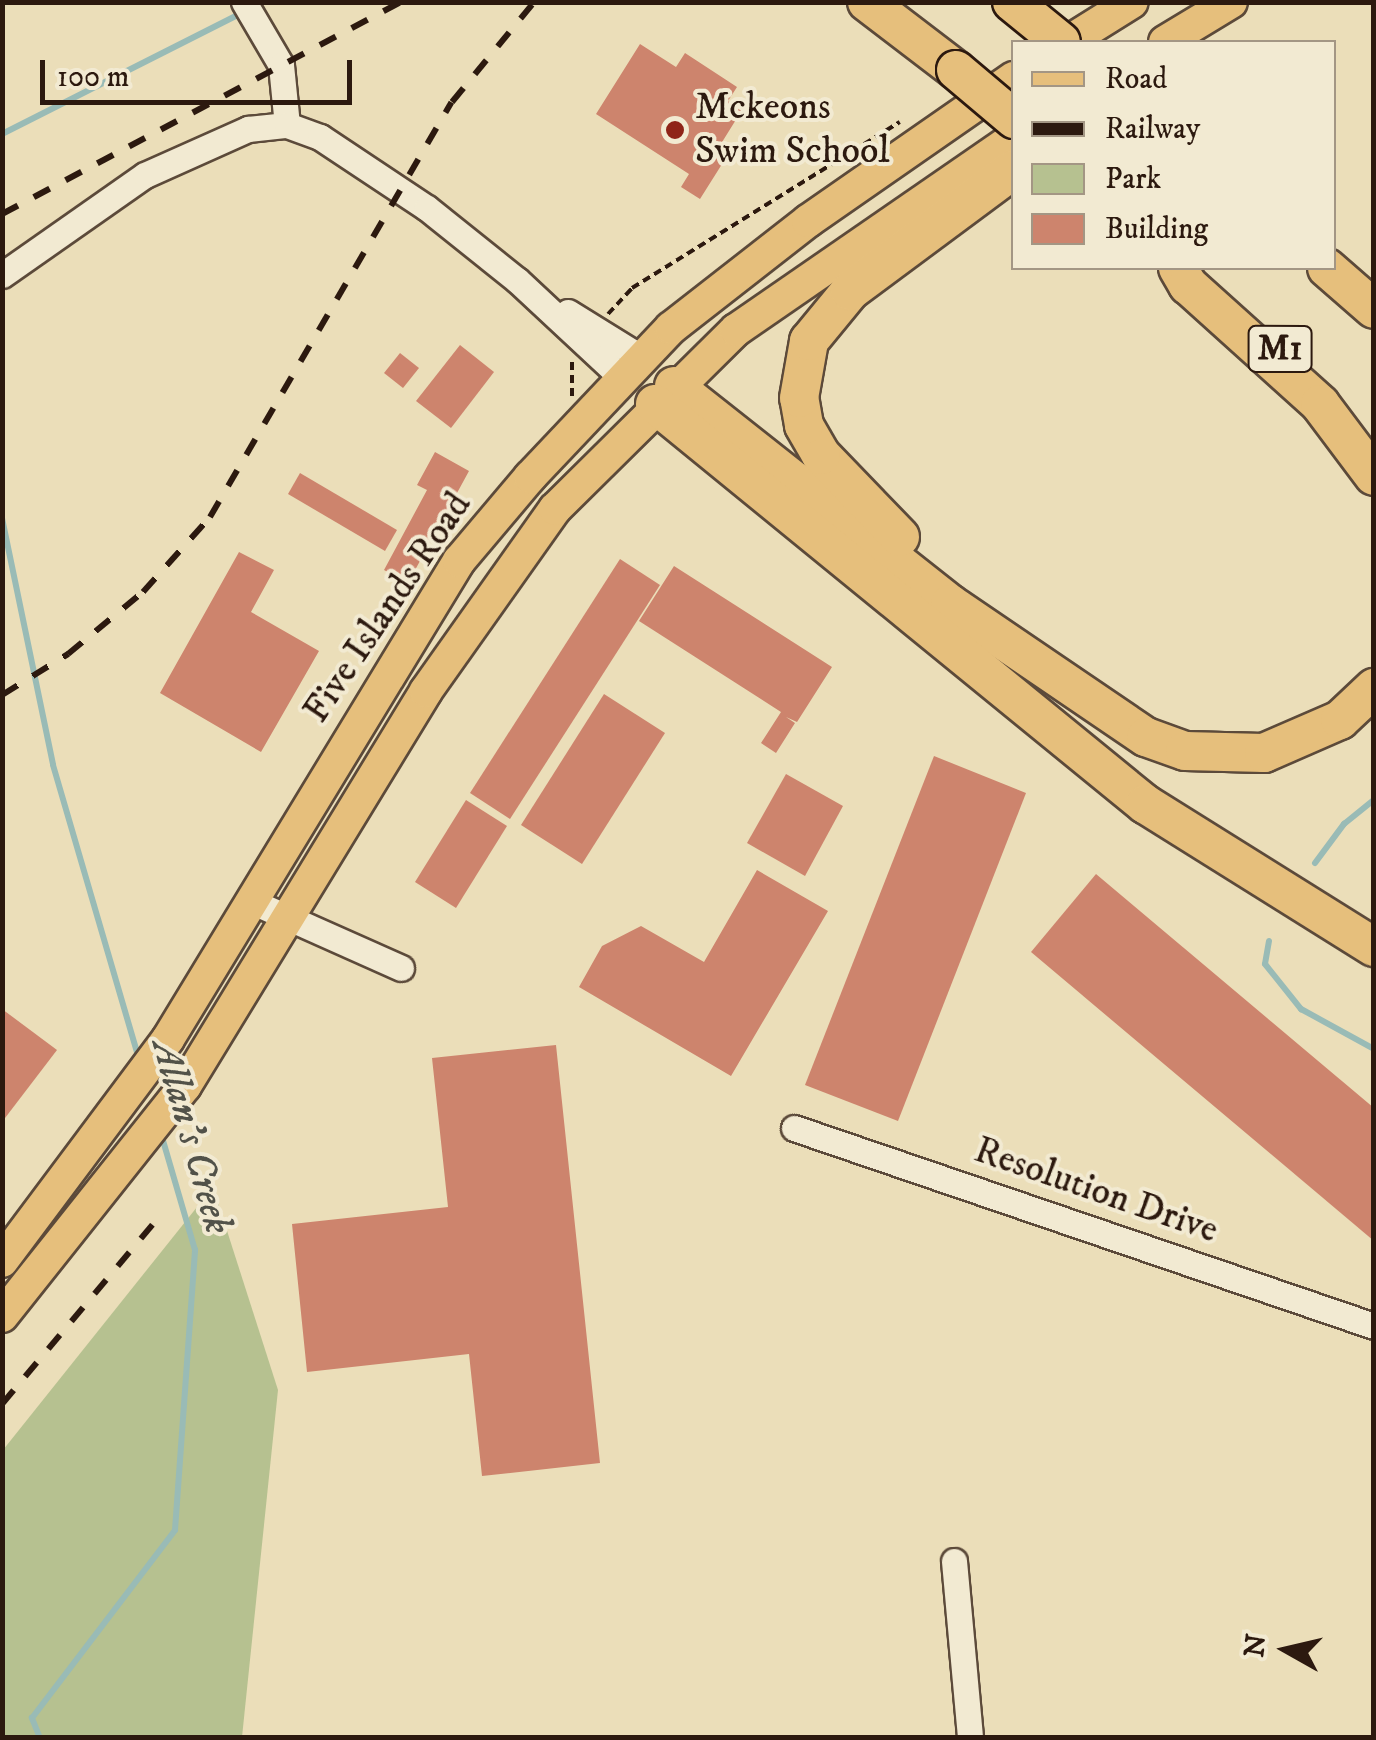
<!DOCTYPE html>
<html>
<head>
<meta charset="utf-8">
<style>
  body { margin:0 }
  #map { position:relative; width:1376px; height:1740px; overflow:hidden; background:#ebdeb9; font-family:"IM FELL DW Pica",serif }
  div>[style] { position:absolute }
  .green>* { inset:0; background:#b6c190 }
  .stream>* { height:6px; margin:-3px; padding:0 3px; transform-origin:3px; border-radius:3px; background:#99bbb6 }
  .building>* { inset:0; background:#cd846d }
  .path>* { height:4px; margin-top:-2px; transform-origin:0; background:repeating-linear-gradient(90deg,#2c190f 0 8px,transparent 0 13px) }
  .roads { filter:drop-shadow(2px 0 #5c4a3a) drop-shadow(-2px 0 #5c4a3a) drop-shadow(0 2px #5c4a3a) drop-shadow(0 -2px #5c4a3a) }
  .minor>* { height:25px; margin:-12.5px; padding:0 12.5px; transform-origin:12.5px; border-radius:12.5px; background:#f2ead2 }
  .major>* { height:32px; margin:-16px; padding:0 16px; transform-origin:16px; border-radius:16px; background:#e6bf7c }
  .highway>* { height:38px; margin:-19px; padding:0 19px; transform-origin:19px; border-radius:19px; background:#e6bf7c }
  .rail>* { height:6px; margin-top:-3px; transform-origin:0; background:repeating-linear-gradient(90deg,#2c190f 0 18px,transparent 0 36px) }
  .bridges { filter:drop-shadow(2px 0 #2c190f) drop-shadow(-2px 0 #2c190f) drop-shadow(0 2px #2c190f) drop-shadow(0 -2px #2c190f) }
  .highway-bridge>* { height:38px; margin:-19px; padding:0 19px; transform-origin:19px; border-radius:19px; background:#e6bf7c }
  .dots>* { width:28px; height:28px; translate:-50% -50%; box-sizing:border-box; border:5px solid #f2ead2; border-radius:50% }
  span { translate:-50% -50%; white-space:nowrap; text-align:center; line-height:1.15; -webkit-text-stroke:8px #f2ead2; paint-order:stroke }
  .shield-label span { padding:2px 8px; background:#f2ead2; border:2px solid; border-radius:8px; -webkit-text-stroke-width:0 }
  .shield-label { font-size:35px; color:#2c190f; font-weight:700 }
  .poi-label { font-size:38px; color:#2c190f }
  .left { translate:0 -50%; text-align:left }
  .street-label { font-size:38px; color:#2c190f }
  .water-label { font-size:40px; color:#525249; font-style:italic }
  .frame { position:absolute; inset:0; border:5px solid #2c190f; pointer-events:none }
  .legend { position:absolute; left:1011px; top:40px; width:325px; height:230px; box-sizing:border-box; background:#f2ead2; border:2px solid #a39684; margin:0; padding:12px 18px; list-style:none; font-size:30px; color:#2c190f }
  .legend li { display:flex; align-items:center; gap:20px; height:50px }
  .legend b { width:50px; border:2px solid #a39684 }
  .north { position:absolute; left:1236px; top:1600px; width:100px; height:100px; -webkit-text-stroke:8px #f2ead2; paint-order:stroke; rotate:278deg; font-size:28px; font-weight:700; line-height:40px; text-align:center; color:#2c190f }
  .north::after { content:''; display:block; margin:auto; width:35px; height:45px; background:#2c190f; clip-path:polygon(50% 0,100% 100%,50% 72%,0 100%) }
  .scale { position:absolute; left:40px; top:60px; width:312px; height:45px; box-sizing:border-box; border:5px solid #2c190f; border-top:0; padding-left:12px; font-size:30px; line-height:35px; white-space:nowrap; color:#2c190f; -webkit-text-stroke:8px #f2ead2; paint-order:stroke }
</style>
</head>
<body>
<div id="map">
  <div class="green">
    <i style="clip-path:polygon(213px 1187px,278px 1390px,242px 1737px,3px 1737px,3px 1450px)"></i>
  </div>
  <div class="stream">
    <i style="left:2px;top:134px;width:269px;rotate:-26.8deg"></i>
    <i style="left:2px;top:518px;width:252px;rotate:78.3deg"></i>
    <i style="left:53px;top:765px;width:307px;rotate:73.7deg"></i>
    <i style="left:1315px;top:863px;width:49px;rotate:-53.4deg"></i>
    <i style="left:1344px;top:824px;width:38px;rotate:-39deg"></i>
    <i style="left:1269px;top:941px;width:23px;rotate:100deg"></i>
    <i style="left:1265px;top:964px;width:58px;rotate:51.3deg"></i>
    <i style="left:1301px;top:1009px;width:83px;rotate:28.7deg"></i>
    <i style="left:40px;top:1738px;width:22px;rotate:-112deg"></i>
    <i style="left:32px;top:1718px;width:236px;rotate:-52.7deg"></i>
    <i style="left:175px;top:1530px;width:281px;rotate:-85.9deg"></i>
    <i style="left:195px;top:1250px;width:121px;rotate:-106.3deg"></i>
  </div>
  <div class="building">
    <i style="clip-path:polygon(640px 44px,676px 67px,685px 53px,737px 87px,728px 101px,742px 110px,719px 147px,729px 153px,700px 199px,681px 187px,689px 174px,596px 114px)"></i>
    <i style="clip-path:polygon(460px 345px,494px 372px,451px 428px,416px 401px)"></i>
    <i style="clip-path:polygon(400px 353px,419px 368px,403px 388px,384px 373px)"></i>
    <i style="clip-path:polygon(435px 452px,469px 471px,408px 583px,384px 570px,427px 490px,417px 485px)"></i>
    <i style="clip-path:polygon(300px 473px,397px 530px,385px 551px,288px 494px)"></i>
    <i style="clip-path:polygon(239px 552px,274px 570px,251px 612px,319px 651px,261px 752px,160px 693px)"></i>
    <i style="clip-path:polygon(620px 559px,660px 585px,510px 819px,470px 793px)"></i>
    <i style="clip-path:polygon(674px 566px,832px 667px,797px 722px,786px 717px,795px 723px,776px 753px,761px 743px,781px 712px,639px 621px)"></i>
    <i style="clip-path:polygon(604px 694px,665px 733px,582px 864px,521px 825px)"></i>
    <i style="clip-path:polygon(934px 756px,1026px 793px,898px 1121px,805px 1085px)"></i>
    <i style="clip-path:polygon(786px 774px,843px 806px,805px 876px,747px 843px)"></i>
    <i style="clip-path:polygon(466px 800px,507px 826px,456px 908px,415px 882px)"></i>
    <i style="clip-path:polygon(757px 870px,828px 911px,731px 1076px,579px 987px,602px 946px,641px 926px,704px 962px)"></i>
    <i style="clip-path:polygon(1096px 874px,1374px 1108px,1374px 1241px,1031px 952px)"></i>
    <i style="clip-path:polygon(2px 1009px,57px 1050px,2px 1122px)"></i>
    <i style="clip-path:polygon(556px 1045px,600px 1463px,482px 1476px,469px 1354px,307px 1372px,292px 1224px,448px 1207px,432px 1058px)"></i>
  </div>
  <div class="path">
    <i style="left:608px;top:314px;width:35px;rotate:-47deg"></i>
    <i style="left:632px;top:288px;width:315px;rotate:-31.8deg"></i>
    <i style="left:572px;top:396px;width:35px;rotate:-90deg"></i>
  </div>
  <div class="roads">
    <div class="minor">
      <i style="left:244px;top:2px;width:73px;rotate:59.6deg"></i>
      <i style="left:281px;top:65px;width:60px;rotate:84.3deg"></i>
      <i style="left:2px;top:275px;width:174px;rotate:-35deg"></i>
      <i style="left:145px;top:175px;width:113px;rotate:-24.1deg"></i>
      <i style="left:248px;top:129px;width:39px;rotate:-6deg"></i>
      <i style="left:287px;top:125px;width:35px;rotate:20deg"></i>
      <i style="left:320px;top:137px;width:128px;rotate:33.6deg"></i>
      <i style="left:427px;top:208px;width:115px;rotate:38.7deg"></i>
      <i style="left:517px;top:280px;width:142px;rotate:43deg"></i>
      <i style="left:568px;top:312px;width:84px;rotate:31.8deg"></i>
      <i style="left:253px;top:902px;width:162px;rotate:24deg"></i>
      <i style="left:794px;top:1128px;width:613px;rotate:18.85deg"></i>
      <i style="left:954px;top:1561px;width:178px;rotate:84.8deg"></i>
    </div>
    <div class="major">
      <i style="left:1068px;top:42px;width:75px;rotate:-32deg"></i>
      <i style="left:1165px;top:42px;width:77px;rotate:-31.2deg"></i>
      <i style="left:2px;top:1261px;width:277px;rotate:-53.2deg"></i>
      <i style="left:168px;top:1039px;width:560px;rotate:-58.67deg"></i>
      <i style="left:459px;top:561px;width:110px;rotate:-49.8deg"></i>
      <i style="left:530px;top:477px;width:205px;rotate:-46.6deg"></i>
      <i style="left:671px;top:328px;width:174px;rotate:-38deg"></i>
      <i style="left:808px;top:221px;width:251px;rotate:-34.8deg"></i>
      <i style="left:2px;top:1316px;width:294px;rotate:-51.5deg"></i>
      <i style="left:185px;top:1086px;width:463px;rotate:-58.6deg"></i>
      <i style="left:426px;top:691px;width:223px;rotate:-54.7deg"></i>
      <i style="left:555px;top:509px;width:255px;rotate:-44.7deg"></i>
      <i style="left:736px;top:330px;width:338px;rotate:-34.6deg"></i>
    </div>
    <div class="highway">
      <i style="left:867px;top:2px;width:112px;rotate:37.4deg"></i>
      <i style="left:1178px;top:268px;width:20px;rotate:60deg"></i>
      <i style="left:1188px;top:285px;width:178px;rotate:42deg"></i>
      <i style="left:1320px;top:404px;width:90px;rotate:53.1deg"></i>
      <i style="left:1327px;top:268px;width:62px;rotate:41.1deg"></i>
      <i style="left:674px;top:386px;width:352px;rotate:38.3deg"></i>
      <i style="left:950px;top:604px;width:237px;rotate:34.2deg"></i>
      <i style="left:1146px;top:737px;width:41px;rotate:19.7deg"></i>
      <i style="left:1185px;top:751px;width:79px;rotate:1.5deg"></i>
      <i style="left:1264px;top:753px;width:83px;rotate:-23.5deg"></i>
      <i style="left:1340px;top:720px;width:47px;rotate:-43.3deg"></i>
      <i style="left:655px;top:404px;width:633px;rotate:39.23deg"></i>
      <i style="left:1145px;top:804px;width:270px;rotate:32deg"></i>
      <i style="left:900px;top:537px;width:114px;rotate:-133.9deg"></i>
      <i style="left:821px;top:455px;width:34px;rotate:-120deg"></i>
      <i style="left:804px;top:425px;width:27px;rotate:-100deg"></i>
      <i style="left:799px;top:398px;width:58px;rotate:-80deg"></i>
      <i style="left:809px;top:341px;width:65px;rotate:-50.6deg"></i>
      <i style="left:850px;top:291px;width:204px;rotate:-36.6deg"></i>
    </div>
  </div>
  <div class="rail">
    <i style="left:2px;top:214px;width:452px;rotate:-28deg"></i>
    <i style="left:2px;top:695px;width:78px;rotate:-31.8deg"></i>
    <i style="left:68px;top:654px;width:97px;rotate:-39.6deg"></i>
    <i style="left:143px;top:592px;width:101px;rotate:-48.2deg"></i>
    <i style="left:210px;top:517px;width:480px;rotate:-59.8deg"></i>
    <i style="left:452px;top:102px;width:129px;rotate:-50.6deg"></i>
    <i style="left:2px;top:1404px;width:243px;rotate:-50deg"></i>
  </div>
  <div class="bridges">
    <div class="highway-bridge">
      <i style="left:1012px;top:2px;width:63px;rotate:39.2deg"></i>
      <i style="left:956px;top:70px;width:76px;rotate:40.2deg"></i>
    </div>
  </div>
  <div class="dots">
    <i style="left:675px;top:130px;background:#8f2418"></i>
  </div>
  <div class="shield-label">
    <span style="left:1280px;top:349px">M1</span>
  </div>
  <div class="poi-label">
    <span class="left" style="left:695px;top:130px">Mckeons<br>Swim School</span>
  </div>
  <div class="street-label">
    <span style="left:388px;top:608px;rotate:-56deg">Five Islands Road</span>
    <span style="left:1096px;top:1191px;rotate:19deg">Resolution Drive</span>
  </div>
  <div class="water-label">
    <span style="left:191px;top:1137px;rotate:74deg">Allan's Creek</span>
  </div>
  <div class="frame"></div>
  <ul class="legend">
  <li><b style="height:12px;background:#e6bf7c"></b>Road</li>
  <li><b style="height:12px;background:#2c190f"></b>Railway</li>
  <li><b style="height:28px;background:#b6c190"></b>Park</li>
  <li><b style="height:28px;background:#cd846d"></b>Building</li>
  </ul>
  <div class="north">N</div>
  <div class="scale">100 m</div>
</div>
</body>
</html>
